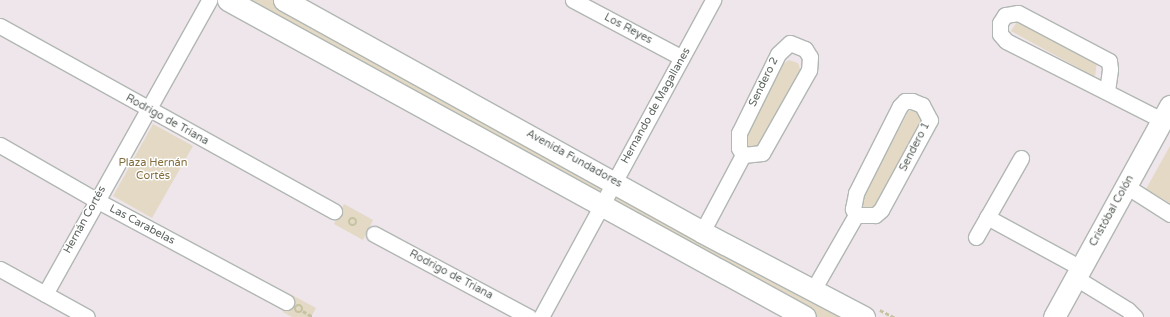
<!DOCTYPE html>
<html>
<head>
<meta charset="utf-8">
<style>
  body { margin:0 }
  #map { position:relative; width:1170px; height:317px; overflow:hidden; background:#eee6eb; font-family:"Varela Round",sans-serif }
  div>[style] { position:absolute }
  .green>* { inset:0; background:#e3d9c5 }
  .path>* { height:2.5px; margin-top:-1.25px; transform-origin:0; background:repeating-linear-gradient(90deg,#c6c3a0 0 4px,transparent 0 6px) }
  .path>.ring { margin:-1.25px; padding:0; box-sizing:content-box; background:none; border:2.5px solid #c6c3a0; border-radius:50% }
  .roads { filter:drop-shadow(1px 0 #b1b7b3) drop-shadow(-1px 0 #b1b7b3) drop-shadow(0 1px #b1b7b3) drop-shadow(0 -1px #b1b7b3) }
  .street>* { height:15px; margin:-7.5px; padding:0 7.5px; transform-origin:7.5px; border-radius:7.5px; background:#fff }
  .secondary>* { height:21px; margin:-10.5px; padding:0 10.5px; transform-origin:10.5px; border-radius:10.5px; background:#fff }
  span { translate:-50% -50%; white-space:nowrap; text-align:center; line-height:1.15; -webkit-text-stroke:3px #fff; paint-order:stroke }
  .street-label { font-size:11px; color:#5d655f }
  .park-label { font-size:11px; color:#836e3e }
</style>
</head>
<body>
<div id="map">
  <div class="green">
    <i style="clip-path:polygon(236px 0,273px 0,602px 181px,602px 190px,594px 196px)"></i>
    <i style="clip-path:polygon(1018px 20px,1097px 61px,1095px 77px,1011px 31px)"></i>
    <i style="clip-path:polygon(789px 60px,798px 63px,801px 72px,758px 149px,748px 151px,742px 139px,783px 64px)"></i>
    <i style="clip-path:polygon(915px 108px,923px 121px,872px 212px,864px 213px,859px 205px,908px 112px)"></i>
    <i style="clip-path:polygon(153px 124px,193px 146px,152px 218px,113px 196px)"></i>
    <i style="clip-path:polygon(1170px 146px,1170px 203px,1146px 189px)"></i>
    <i style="clip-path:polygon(620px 191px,850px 317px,816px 317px,611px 205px,612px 196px)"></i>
    <i style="clip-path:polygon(344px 204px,373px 220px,363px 240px,334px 224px)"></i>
    <i style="clip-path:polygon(292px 295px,316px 308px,311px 317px,292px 317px,283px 312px)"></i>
  </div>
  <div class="path">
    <i class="ring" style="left:349px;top:218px;width:5.5px;height:5.5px"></i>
    <i class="ring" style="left:295px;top:305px;width:5.5px;height:5.5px"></i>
    <i style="left:880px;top:310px;width:16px;rotate:27deg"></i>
    <i style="left:303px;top:311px;width:12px;rotate:31deg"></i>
  </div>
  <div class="roads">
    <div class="street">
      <i style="left:573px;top:0;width:123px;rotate:28deg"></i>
      <i style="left:0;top:26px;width:382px;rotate:29deg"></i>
      <i style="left:790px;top:43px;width:16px;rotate:22deg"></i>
      <i style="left:805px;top:49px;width:9px;rotate:58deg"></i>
      <i style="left:810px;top:57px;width:13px;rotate:94deg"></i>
      <i style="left:809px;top:70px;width:95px;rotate:119.5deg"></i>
      <i style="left:762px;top:153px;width:19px;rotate:174deg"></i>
      <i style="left:743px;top:155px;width:8px;rotate:-120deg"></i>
      <i style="left:739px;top:148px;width:15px;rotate:-90deg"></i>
      <i style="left:739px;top:133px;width:88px;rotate:-63.7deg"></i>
      <i style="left:778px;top:54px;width:16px;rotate:-43deg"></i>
      <i style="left:1107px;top:91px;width:22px;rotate:-82deg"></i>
      <i style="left:1110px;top:69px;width:8px;rotate:-97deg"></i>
      <i style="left:1109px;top:61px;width:103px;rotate:-152.2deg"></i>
      <i style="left:1018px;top:13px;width:13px;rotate:171deg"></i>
      <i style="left:1005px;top:15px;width:9px;rotate:122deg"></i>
      <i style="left:1000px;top:23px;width:11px;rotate:90deg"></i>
      <i style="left:1000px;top:34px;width:9px;rotate:49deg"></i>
      <i style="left:1006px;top:41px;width:175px;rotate:26.9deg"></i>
      <i style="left:905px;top:101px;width:7px"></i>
      <i style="left:912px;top:101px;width:11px;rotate:22deg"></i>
      <i style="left:922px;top:105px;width:17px;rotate:62deg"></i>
      <i style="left:930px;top:120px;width:102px;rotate:118.6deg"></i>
      <i style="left:881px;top:210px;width:8px;rotate:140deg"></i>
      <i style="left:875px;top:215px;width:19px;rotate:180deg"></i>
      <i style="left:856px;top:215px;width:7px;rotate:-117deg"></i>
      <i style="left:853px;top:209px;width:16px;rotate:-79deg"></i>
      <i style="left:856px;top:193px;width:97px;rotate:-63.2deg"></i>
      <i style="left:900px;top:106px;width:7px;rotate:-45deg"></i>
      <i style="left:0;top:145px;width:111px;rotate:29.8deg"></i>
      <i style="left:96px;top:200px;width:216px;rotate:28.2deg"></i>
      <i style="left:1126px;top:186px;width:52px;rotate:32.5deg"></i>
      <i style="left:987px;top:217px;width:107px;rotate:28.5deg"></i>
      <i style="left:702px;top:232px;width:87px;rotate:-62deg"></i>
      <i style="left:374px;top:234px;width:176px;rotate:28.2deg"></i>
      <i style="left:976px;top:237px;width:91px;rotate:-60.3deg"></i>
      <i style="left:0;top:269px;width:99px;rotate:28.9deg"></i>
      <i style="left:1076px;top:278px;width:61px;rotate:31.6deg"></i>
      <i style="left:1128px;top:310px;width:10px;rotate:45deg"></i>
      <i style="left:813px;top:290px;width:86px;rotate:-60.2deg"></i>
      <i style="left:45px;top:294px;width:337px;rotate:-60.8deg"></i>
      <i style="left:541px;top:317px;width:361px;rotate:-61.5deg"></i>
    </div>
    <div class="secondary">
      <i style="left:228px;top:0;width:658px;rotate:28.78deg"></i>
      <i style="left:284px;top:0;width:478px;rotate:29deg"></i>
      <i style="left:702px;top:232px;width:183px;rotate:27.7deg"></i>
      <i style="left:1054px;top:317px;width:241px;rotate:-61.2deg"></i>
    </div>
  </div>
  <div class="street-label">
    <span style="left:628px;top:29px;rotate:28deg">Los Reyes</span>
    <span style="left:764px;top:82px;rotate:-64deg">Sendero 2</span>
    <span style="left:656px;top:106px;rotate:-61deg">Hernando de Magallanes</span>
    <span style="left:167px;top:120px;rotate:29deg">Rodrigo de Triana</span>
    <span style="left:915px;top:147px;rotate:-63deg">Sendero 1</span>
    <span style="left:574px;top:159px;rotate:29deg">Avenida Fundadores</span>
    <span style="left:1112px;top:211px;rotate:-61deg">Cristóbal Colón</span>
    <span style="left:85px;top:220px;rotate:-61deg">Hernán Cortés</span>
    <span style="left:142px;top:225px;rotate:28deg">Las Carabelas</span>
    <span style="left:451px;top:275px;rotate:28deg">Rodrigo de Triana</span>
  </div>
  <div class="park-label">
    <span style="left:153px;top:170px">Plaza Hernán<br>Cortés</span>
  </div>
</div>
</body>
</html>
